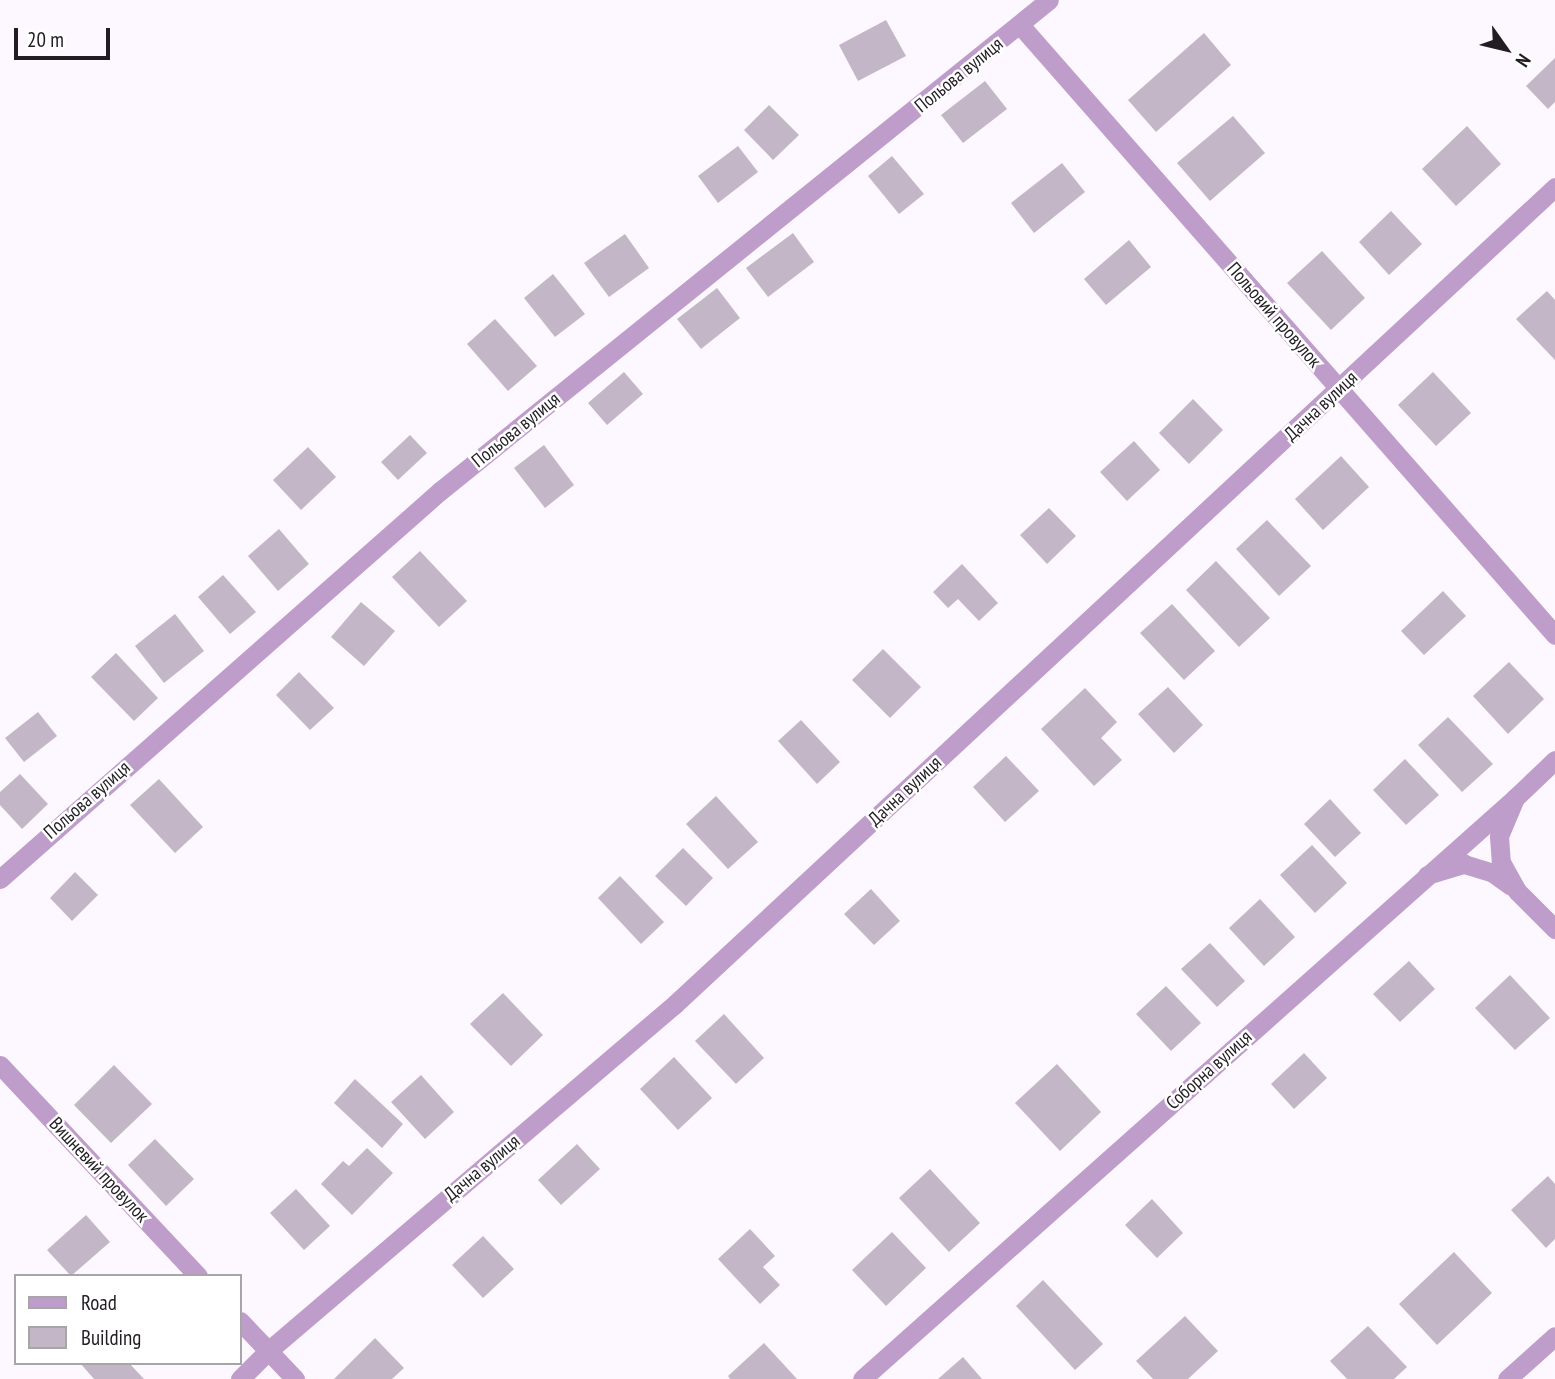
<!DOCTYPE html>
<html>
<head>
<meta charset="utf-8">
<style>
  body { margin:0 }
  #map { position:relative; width:1555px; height:1379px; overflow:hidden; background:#fdf8ff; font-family:"PT Sans Narrow",sans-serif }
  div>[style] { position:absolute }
  .building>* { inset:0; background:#c3b7c7 }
  .minor>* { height:19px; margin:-9.5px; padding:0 9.5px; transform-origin:9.5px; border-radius:9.5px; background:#bf9dca }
  .tertiary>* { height:19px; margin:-9.5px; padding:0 9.5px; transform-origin:9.5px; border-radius:9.5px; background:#bf9dca }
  span { translate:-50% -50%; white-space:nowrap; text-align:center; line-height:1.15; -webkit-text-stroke:5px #fff; paint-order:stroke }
  .street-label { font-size:19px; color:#221d23 }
  .legend { position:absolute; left:14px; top:1274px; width:228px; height:91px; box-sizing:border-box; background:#fff; border:2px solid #a7a5a7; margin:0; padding:9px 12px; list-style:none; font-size:21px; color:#221d23 }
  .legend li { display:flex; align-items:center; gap:14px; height:35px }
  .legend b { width:35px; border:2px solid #a7a5a7 }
  .north { position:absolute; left:1471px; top:14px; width:70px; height:70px; -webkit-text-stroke:5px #fff; paint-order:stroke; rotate:124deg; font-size:19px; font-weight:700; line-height:28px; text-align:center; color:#221d23 }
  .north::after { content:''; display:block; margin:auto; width:24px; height:32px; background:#221d23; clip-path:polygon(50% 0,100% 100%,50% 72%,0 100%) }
  .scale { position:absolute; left:14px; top:28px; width:96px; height:32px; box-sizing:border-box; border:4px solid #221d23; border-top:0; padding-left:9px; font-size:21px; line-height:24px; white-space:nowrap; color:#221d23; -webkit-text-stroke:5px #fff; paint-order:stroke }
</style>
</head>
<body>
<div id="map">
  <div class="building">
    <i style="clip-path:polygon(886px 20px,906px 56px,858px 81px,839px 45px)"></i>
    <i style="clip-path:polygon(1204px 33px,1231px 65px,1156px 132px,1128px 100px)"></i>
    <i style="clip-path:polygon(1555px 58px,1555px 102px,1548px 109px,1526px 86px)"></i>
    <i style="clip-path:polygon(985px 81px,1007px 109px,963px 143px,941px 115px)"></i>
    <i style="clip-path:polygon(769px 105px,799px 135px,773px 160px,744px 130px)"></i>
    <i style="clip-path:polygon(1233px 116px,1265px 153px,1210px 201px,1177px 163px)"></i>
    <i style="clip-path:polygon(1467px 126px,1501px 164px,1456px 206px,1422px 169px)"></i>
    <i style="clip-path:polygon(738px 146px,758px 172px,718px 203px,698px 176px)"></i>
    <i style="clip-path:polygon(892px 156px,924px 194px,899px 214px,868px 176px)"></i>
    <i style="clip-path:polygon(1062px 163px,1085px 192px,1034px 233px,1011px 203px)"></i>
    <i style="clip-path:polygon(1391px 211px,1422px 244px,1389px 275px,1359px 242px)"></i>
    <i style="clip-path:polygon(793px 233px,814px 262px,768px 297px,746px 268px)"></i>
    <i style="clip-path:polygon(625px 234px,649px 268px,609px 297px,584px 263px)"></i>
    <i style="clip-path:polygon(1129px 240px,1151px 267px,1106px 305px,1084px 279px)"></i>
    <i style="clip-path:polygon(1322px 251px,1365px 298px,1331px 330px,1287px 283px)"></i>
    <i style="clip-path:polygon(553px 274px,585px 314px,555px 337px,524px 298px)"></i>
    <i style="clip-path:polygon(717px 288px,740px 318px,701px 349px,677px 319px)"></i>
    <i style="clip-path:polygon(1547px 291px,1555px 300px,1555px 360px,1516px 319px)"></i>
    <i style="clip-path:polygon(495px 319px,537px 366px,508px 391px,467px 344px)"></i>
    <i style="clip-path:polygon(624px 372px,643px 394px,607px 425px,588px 403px)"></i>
    <i style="clip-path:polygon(1433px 372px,1471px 413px,1436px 446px,1398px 405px)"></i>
    <i style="clip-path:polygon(1193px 399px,1223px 430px,1189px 464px,1159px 433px)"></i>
    <i style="clip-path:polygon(410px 435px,427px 453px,398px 480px,381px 462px)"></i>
    <i style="clip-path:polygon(1134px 441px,1160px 470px,1127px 501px,1100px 472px)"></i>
    <i style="clip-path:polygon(544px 445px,574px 485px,545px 508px,514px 468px)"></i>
    <i style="clip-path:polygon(308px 447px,336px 477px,301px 510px,273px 480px)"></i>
    <i style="clip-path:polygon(1341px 456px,1369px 487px,1323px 530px,1295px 499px)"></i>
    <i style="clip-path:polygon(1049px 508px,1076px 536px,1047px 564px,1020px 535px)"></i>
    <i style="clip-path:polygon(1267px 520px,1311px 566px,1279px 596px,1236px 549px)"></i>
    <i style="clip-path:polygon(279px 529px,309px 564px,278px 591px,248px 556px)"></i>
    <i style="clip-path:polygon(420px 551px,467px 601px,439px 627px,392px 577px)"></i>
    <i style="clip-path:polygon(1216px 561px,1270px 618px,1239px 647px,1186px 590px)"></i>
    <i style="clip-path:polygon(962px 564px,998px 603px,979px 621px,958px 599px,948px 608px,933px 592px)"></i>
    <i style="clip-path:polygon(223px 575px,256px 612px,230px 634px,198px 597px)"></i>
    <i style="clip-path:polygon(1443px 591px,1466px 616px,1424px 655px,1401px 631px)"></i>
    <i style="clip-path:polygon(361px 602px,395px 631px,364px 666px,331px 637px)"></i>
    <i style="clip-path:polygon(1172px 604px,1215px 651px,1184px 680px,1140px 633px)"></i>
    <i style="clip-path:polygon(175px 614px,204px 651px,164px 683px,135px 646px)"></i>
    <i style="clip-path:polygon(883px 649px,921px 687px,890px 718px,852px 680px)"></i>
    <i style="clip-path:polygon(116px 653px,158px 698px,134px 721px,91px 677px)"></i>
    <i style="clip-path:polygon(1509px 662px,1544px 699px,1508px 734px,1473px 696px)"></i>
    <i style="clip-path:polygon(299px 672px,334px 708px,310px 730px,276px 695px)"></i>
    <i style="clip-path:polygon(1168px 687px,1203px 725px,1174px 753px,1138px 714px)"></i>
    <i style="clip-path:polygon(1085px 688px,1117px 722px,1101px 738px,1122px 760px,1094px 786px,1041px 729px)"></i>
    <i style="clip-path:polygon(38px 712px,57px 736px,24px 762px,5px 738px)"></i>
    <i style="clip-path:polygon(1448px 717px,1493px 764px,1462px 792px,1418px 745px)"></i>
    <i style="clip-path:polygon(801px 720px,840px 762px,817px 784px,778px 741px)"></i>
    <i style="clip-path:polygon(1006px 756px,1039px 791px,1005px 822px,973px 787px)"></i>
    <i style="clip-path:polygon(1405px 759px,1439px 795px,1406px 825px,1373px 790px)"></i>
    <i style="clip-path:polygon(20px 774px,48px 804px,22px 829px,0 805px,0 792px)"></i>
    <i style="clip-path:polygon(159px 779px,203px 827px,175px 853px,130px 805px)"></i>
    <i style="clip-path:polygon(716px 796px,758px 842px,728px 869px,686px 824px)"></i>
    <i style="clip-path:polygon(1330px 799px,1361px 833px,1335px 857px,1304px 824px)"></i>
    <i style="clip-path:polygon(1312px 845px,1347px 883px,1315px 913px,1280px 875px)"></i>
    <i style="clip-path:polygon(683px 848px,713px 878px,686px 906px,655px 876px)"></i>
    <i style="clip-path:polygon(75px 872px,98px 895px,72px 921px,50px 898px)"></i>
    <i style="clip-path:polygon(620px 876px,664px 922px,641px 944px,598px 898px)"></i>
    <i style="clip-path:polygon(871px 889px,900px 921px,874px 945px,844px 914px)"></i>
    <i style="clip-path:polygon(1260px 899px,1295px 937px,1264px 966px,1229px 928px)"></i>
    <i style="clip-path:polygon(1210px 943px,1245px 981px,1217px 1007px,1181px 969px)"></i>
    <i style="clip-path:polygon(1409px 961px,1435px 989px,1400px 1022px,1373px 994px)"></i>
    <i style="clip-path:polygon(1510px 975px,1550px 1018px,1515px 1050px,1475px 1008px)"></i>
    <i style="clip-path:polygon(1166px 986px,1201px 1023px,1171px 1051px,1136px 1014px)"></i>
    <i style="clip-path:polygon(503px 993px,543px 1035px,511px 1066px,470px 1024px)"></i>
    <i style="clip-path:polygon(724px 1014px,764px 1058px,736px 1084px,695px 1041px)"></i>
    <i style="clip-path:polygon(1304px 1053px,1327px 1078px,1294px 1109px,1271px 1084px)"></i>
    <i style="clip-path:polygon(674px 1057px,712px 1098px,678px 1130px,640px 1089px)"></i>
    <i style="clip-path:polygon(1057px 1064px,1101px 1112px,1060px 1151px,1015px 1103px)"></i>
    <i style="clip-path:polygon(114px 1065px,152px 1104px,111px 1143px,74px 1105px)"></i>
    <i style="clip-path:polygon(421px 1075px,454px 1112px,425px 1139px,391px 1102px)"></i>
    <i style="clip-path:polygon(355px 1079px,403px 1124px,382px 1148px,334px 1103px)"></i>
    <i style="clip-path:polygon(155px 1139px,194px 1179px,166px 1206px,128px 1165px)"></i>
    <i style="clip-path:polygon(577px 1144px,600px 1169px,561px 1205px,538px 1180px)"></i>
    <i style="clip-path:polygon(367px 1148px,393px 1173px,352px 1215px,321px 1184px,343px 1161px,349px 1166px)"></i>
    <i style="clip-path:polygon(930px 1169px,980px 1223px,949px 1252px,899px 1198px)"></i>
    <i style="clip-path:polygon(1548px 1176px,1555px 1184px,1555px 1239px,1546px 1248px,1511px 1210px)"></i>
    <i style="clip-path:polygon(296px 1189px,330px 1226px,304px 1250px,270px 1213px)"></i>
    <i style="clip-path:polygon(1152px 1199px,1183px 1233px,1157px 1258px,1125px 1225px)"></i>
    <i style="clip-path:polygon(86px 1215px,110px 1242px,71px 1276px,47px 1250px)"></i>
    <i style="clip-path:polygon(750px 1229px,775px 1256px,763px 1267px,780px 1285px,760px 1304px,718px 1259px)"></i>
    <i style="clip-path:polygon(892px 1232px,926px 1268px,886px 1306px,852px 1270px)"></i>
    <i style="clip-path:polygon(483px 1236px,514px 1269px,483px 1298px,452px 1265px)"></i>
    <i style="clip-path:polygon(1454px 1252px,1492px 1293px,1437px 1345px,1399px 1304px)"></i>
    <i style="clip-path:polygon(1043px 1280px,1103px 1344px,1075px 1370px,1016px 1306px)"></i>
    <i style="clip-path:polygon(1185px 1316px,1218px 1351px,1188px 1379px,1153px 1379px,1136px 1361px)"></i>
    <i style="clip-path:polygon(1368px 1326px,1407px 1367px,1394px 1379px,1347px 1379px,1330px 1361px)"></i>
    <i style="clip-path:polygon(375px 1338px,404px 1368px,392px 1379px,334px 1379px)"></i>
    <i style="clip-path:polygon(764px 1343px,797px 1379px,730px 1379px,728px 1376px)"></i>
    <i style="clip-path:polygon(963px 1357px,982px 1379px,938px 1379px)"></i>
    <i style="clip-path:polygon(80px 1363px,129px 1363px,144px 1379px,94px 1379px)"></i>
  </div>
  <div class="minor">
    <i style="left:1021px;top:26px;width:810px;rotate:48.75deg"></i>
    <i style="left:0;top:879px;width:587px;rotate:-41.41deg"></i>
    <i style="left:440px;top:491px;width:782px;rotate:-38.88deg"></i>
    <i style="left:0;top:1065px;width:289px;rotate:46.8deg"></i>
    <i style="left:240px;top:1321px;width:80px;rotate:46.5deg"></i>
    <i style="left:240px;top:1379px;width:40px;rotate:-45deg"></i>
    <i style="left:268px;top:1351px;width:535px;rotate:-40.45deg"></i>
    <i style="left:675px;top:1004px;width:1201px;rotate:-42.87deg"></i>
    <i style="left:862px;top:1379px;width:874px;rotate:-41.66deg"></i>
    <i style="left:1507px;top:1379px;width:64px;rotate:-41.9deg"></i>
  </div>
  <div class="tertiary">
    <i style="left:1555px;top:760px;width:55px;rotate:136.5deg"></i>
    <i style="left:1515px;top:798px;width:41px;rotate:112.8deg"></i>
    <i style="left:1499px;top:836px;width:26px;rotate:86deg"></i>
    <i style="left:1501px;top:862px;width:33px;rotate:61deg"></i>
    <i style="left:1517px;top:891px;width:54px;rotate:45deg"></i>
    <i style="left:1427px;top:875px;width:39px;rotate:-17deg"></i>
    <i style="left:1464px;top:864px;width:30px;rotate:17deg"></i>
    <i style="left:1493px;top:873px;width:22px;rotate:36deg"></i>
  </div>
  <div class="street-label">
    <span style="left:959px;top:75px;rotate:-39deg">Польова вулиця</span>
    <span style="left:1274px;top:315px;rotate:49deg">Польовий провулок</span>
    <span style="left:1321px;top:406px;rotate:-43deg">Дачна вулиця</span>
    <span style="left:516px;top:430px;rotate:-39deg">Польова вулиця</span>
    <span style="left:905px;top:791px;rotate:-43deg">Дачна вулиця</span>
    <span style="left:87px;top:800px;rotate:-41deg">Польова вулиця</span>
    <span style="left:1209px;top:1070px;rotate:-42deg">Соборна вулиця</span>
    <span style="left:482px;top:1168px;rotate:-40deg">Дачна вулиця</span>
    <span style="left:99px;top:1170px;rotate:47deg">Вишневий провулок</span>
  </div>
  <ul class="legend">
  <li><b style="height:9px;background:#bf9dca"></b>Road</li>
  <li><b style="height:19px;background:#c3b7c7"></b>Building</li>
  </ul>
  <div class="north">N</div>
  <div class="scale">20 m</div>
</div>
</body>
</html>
